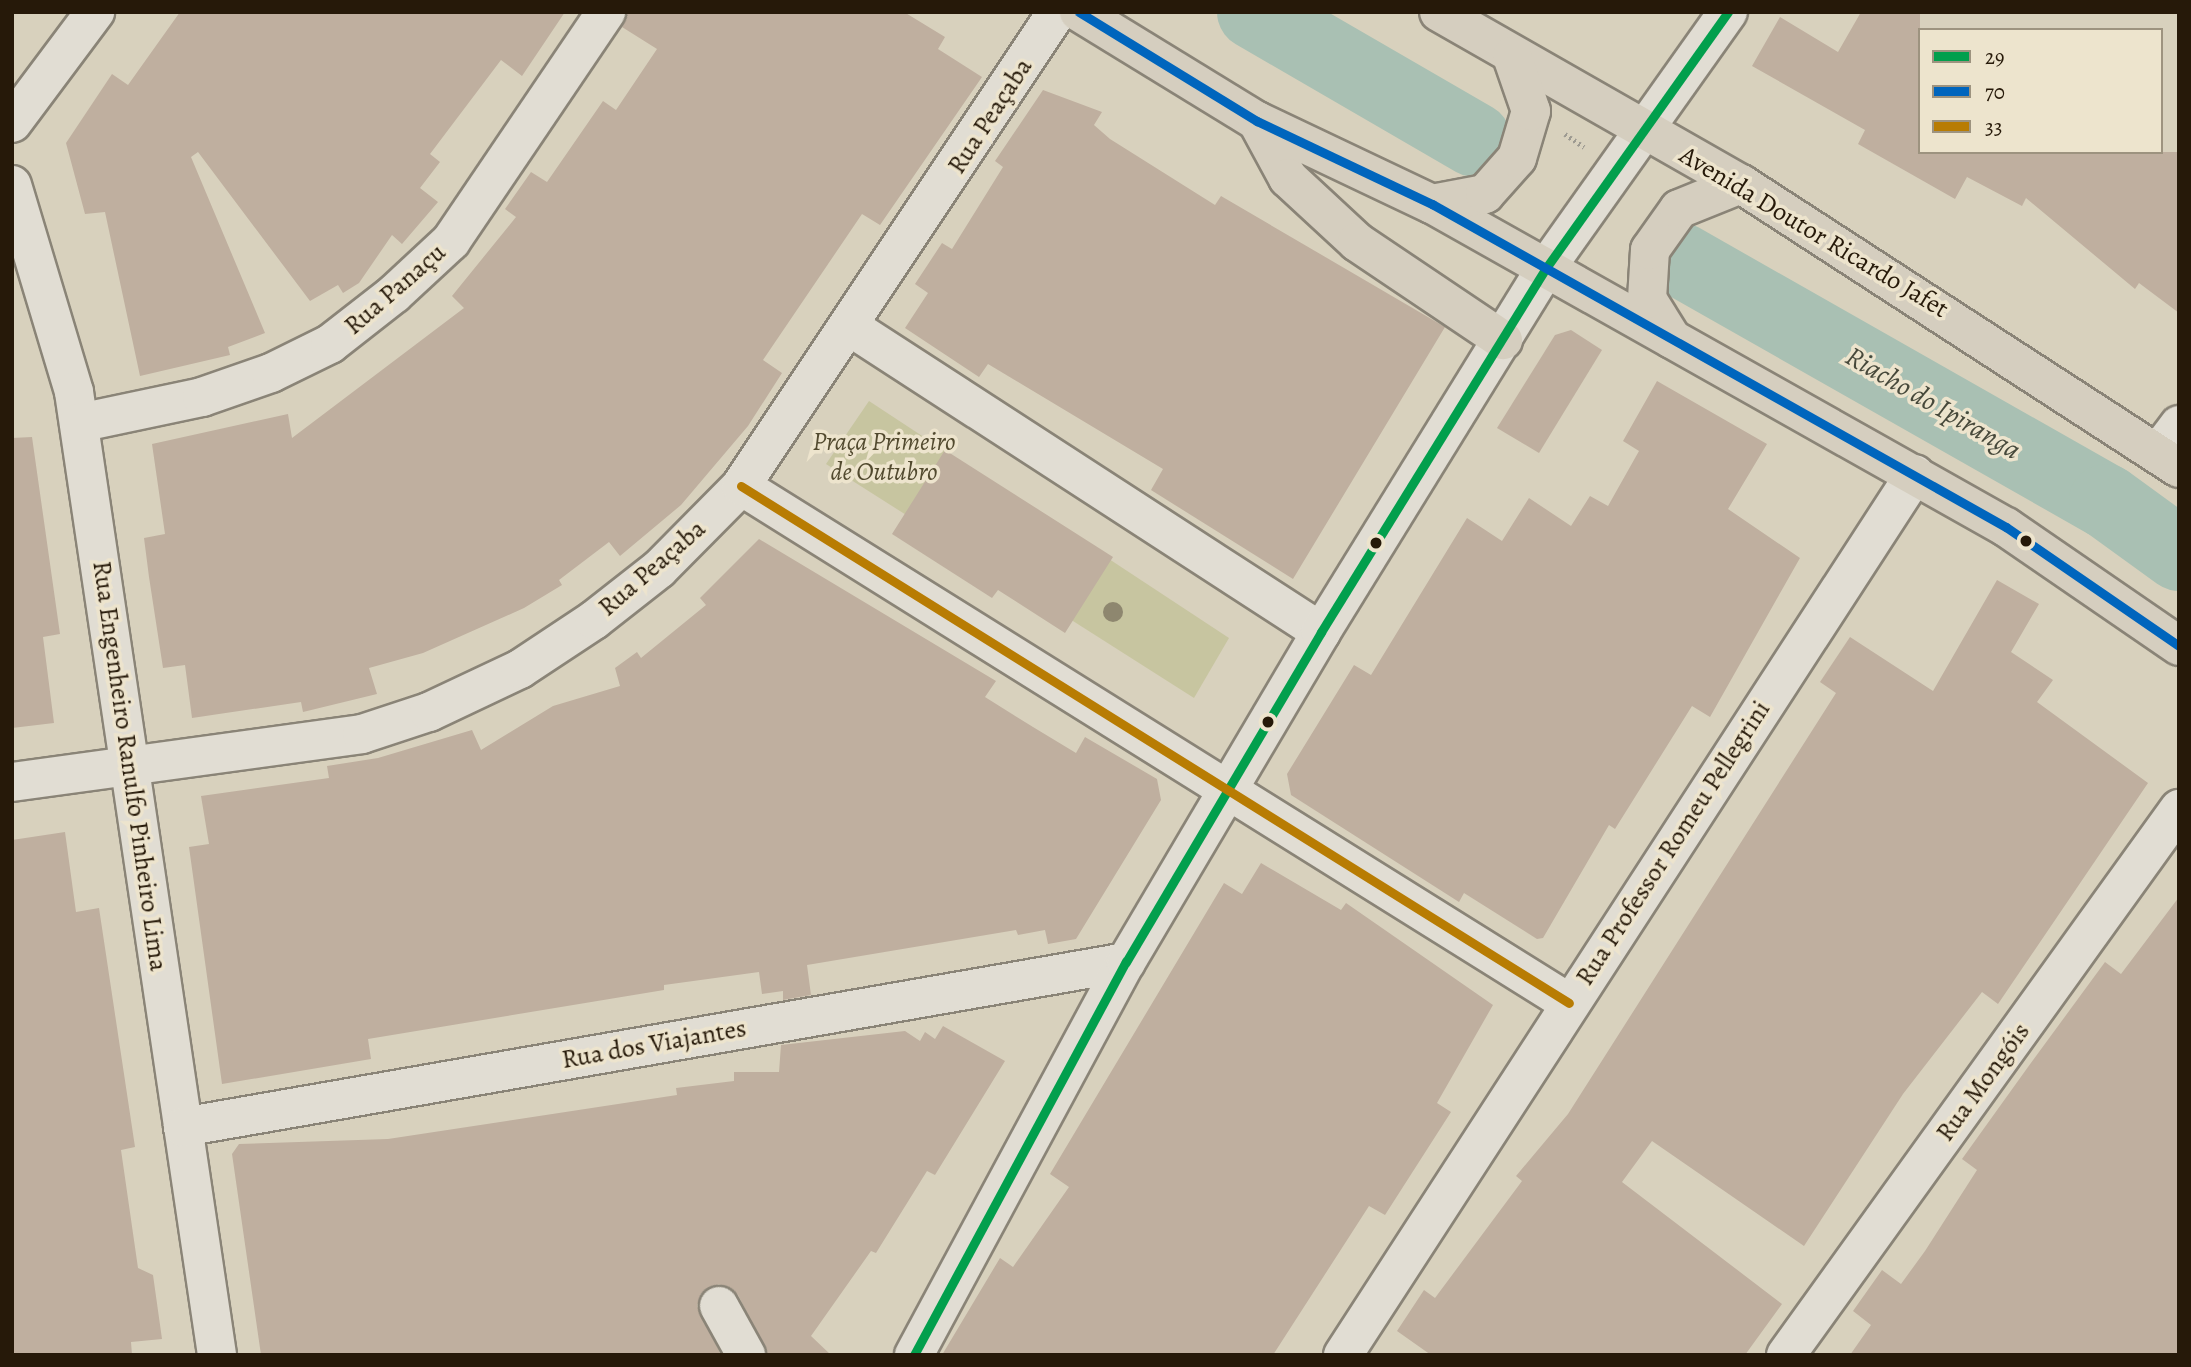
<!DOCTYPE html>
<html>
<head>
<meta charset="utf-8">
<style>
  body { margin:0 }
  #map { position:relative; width:2191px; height:1367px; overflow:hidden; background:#d8d1bd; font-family:Alegreya,serif }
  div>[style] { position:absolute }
  .green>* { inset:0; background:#c7c5a0 }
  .river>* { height:74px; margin:-37px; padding:0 37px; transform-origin:37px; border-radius:37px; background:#a9c0b3 }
  .building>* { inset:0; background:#bfaf9f }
  .path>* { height:4.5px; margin-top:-2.25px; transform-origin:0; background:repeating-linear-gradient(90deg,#9d9a91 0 2px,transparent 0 5.5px) }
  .roads { filter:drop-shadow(2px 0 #8a8477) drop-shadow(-2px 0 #8a8477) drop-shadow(0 2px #8a8477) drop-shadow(0 -2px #8a8477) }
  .minor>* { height:38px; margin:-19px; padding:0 19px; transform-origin:19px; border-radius:19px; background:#e1ddd3 }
  .major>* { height:38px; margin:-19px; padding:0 19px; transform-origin:19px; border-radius:19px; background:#d5cebf }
  .bus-1>* { height:9px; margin:-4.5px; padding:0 4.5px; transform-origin:4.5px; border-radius:4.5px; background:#029f4d }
  .bus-2>* { height:9px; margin:-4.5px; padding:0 4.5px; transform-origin:4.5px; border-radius:4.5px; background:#0065bd }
  .bus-3>* { height:9px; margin:-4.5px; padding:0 4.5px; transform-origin:4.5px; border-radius:4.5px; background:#b87c03 }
  .trees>* { width:20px; height:20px; margin:-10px; border-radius:50%; background:#8e876f }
  .dots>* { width:19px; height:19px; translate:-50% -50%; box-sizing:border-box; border:4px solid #ede4cd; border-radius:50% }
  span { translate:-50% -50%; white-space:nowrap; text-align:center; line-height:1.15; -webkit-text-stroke:7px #ede4cd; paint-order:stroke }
  .street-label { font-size:26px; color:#261909 }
  .park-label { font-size:26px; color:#524a2f; font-style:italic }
  .water-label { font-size:28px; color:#47493b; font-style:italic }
  .frame { position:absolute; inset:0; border:14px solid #261909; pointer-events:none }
  .legend { position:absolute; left:1918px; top:28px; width:245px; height:126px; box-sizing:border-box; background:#ede4cd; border:2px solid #9d937f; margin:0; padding:9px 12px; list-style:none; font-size:21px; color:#261909 }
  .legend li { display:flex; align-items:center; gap:14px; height:35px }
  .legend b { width:35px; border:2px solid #9d937f }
</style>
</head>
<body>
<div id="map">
  <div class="green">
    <i style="clip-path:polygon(869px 401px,1229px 638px,1194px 698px,826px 464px)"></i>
  </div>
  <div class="river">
    <i style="left:1254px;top:12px;width:255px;rotate:30.1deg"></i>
    <i style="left:1681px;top:260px;width:489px;rotate:29.6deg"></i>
    <i style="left:2106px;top:501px;width:90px;rotate:36deg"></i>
  </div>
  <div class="building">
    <i style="clip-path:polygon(180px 12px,565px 12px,522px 76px,501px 60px,430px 154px,440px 162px,420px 188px,438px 202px,402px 244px,392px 235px,359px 283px,343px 293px,338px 285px,310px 301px,198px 152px,191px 157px,265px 333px,228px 347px,230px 355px,140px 376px,105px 212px,85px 214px,66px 143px,112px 74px,128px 85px)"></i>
    <i style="clip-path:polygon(628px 12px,904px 12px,945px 37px,938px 49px,982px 77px,880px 225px,862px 214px,763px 360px,782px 373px,748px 426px,681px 505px,620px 556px,609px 542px,559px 580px,562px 585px,524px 608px,423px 653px,369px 668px,377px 694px,303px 712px,301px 702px,192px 718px,185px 665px,163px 668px,149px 577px,144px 538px,165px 534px,152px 444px,288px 414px,292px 438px,464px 308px,452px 296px,516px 217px,505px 209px,531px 172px,547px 182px,603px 101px,616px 110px,657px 49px,622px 27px)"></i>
    <i style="clip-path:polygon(1861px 12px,1920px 12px,1920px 152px,2179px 152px,2179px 313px,2139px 283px,2135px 289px,2026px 198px,2022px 206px,1967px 177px,1955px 199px,1858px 144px,1865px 130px,1752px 66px,1780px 17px,1838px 52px)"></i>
    <i style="clip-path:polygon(1043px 90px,1102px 112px,1094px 125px,1110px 139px,1215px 205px,1221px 196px,1445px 327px,1293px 579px,1151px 490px,1163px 469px,988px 364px,979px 377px,905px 328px,928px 293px,915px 284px,942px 243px,952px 249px,1003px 167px,995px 161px)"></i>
    <i style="clip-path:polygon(1571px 330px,1602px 350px,1539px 453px,1497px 428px,1555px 335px)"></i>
    <i style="clip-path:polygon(1657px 381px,1767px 444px,1728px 509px,1800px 558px,1710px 717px,1692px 706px,1615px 829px,1609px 825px,1543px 938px,1537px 939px,1464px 893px,1459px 902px,1291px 795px,1287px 774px,1354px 665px,1371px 675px,1467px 518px,1502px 541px,1529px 498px,1571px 526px,1590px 496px,1608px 506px,1639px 451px,1623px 441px)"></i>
    <i style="clip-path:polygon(32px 437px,60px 634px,43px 637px,54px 723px,12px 728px,12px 438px)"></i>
    <i style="clip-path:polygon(945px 450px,1113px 557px,1065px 633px,998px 590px,992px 598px,892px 534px)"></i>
    <i style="clip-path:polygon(759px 539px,996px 681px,985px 697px,1033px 727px,1076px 753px,1085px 737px,1157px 779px,1161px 800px,1076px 939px,1048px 944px,1045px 930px,1018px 935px,1016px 930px,807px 965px,811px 995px,783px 1000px,783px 991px,762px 994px,759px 972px,664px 985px,664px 990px,368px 1039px,371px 1059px,222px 1084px,189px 847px,209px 844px,201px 796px,329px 778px,327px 766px,378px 758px,472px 730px,481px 750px,553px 706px,620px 686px,615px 668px,637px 652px,641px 658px,706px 605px,700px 598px)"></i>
    <i style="clip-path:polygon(1997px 580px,2039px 604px,2011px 652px,2053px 680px,2037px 702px,2148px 783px,1998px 1004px,1982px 992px,1903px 1094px,1804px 1246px,1652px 1141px,1622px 1182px,1782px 1304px,1745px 1355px,1431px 1355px,1397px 1331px,1424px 1290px,1435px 1298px,1522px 1181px,1516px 1176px,1568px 1114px,1836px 693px,1820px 682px,1850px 637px,1933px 691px)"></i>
    <i style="clip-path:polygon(65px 832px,76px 912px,99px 908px,135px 1147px,121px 1150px,138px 1268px,153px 1275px,162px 1339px,131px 1342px,132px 1355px,12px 1355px,12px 840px)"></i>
    <i style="clip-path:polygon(1261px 863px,1341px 910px,1346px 903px,1493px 1005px,1437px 1103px,1451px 1112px,1385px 1215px,1369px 1206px,1273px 1355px,942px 1355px,1000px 1258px,1013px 1267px,1069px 1187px,1050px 1174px,1224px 883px,1242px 894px)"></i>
    <i style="clip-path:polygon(2179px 897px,2179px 1355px,1850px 1355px,1871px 1325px,1853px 1311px,1882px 1270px,1901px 1284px,1925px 1251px,1977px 1170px,1962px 1159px,2028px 1067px,2105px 962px,2121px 974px)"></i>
    <i style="clip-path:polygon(943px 1026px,1005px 1061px,935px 1175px,927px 1171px,876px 1253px,871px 1251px,811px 1336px,831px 1355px,768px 1355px,738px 1295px,719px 1284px,701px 1294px,697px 1306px,721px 1355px,261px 1355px,232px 1154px,239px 1144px,388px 1139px,677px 1095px,676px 1088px,734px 1081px,734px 1072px,779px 1072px,781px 1045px,905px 1031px,920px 1041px,925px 1032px,935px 1039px)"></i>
  </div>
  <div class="path">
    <i style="left:1565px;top:134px;width:23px;rotate:34deg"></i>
  </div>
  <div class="roads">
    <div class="minor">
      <i style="left:12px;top:123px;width:139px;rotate:-53.2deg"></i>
      <i style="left:12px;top:185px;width:216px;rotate:73.3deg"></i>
      <i style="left:74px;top:392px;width:974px;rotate:81.55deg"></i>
      <i style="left:852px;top:328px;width:559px;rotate:32.95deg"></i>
      <i style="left:79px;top:423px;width:126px;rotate:-11.9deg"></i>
      <i style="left:202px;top:397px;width:73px;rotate:-19.2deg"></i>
      <i style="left:271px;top:373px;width:66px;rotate:-26.2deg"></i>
      <i style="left:330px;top:344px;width:81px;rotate:-38deg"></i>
      <i style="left:394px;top:294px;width:78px;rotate:-42.9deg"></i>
      <i style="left:451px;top:241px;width:277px;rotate:-55.9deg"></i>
      <i style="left:2158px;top:453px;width:35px;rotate:-53deg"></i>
      <i style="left:741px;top:486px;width:976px;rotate:31.98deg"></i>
      <i style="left:12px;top:782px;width:353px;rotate:-7.8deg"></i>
      <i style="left:362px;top:734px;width:71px;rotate:-18.2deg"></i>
      <i style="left:429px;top:712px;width:101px;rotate:-25.3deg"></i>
      <i style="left:520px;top:669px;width:89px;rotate:-33.5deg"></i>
      <i style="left:594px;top:620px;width:83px;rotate:-38.1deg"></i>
      <i style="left:659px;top:569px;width:117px;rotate:-45.3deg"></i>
      <i style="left:741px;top:486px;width:570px;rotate:-56.31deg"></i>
      <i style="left:183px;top:1127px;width:957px;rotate:-9.92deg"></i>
      <i style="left:719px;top:1306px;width:56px;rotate:61.1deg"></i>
      <i style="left:914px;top:1355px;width:447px;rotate:-61.7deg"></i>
      <i style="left:1126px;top:962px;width:383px;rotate:-59.4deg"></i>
      <i style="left:1321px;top:632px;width:428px;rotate:-58.3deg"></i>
      <i style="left:1546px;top:268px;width:314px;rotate:-54.6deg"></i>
      <i style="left:1343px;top:1355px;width:1050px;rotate:-57.01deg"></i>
      <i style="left:1786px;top:1355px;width:673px;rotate:-54.25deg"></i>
    </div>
    <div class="major">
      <i style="left:1079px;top:12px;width:209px;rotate:31.5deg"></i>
      <i style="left:1257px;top:121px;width:194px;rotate:25.4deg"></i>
      <i style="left:1432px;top:204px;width:659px;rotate:29.37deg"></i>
      <i style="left:2006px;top:527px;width:210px;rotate:34.5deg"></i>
      <i style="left:1439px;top:12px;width:348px;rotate:29.7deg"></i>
      <i style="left:1741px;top:184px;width:522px;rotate:32.96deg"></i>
      <i style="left:1257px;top:121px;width:65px;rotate:61.5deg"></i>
      <i style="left:1288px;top:178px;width:94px;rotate:42.8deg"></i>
      <i style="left:1357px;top:242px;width:176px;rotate:33.9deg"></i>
      <i style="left:1432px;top:204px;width:54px;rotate:-10.7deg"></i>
      <i style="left:1485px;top:194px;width:48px;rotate:-48.4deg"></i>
      <i style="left:1517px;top:158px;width:49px;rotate:-73.4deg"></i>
      <i style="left:1531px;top:111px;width:58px;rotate:-109.1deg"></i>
      <i style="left:1672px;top:339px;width:47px;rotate:-122deg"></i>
      <i style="left:1647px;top:299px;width:49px;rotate:-86.5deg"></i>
      <i style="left:1650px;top:250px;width:50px;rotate:-54.7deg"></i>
      <i style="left:1679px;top:209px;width:67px;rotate:-22deg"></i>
    </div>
  </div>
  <div class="bus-1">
    <i style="left:914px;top:1355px;width:447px;rotate:-61.7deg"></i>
    <i style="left:1126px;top:962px;width:383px;rotate:-59.4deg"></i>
    <i style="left:1321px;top:632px;width:428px;rotate:-58.3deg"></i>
    <i style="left:1546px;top:268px;width:314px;rotate:-54.6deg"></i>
  </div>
  <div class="bus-2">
    <i style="left:1079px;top:12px;width:209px;rotate:31.5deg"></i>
    <i style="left:1257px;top:121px;width:194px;rotate:25.4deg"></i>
    <i style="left:1432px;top:204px;width:659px;rotate:29.37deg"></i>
    <i style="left:2006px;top:527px;width:210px;rotate:34.5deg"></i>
  </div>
  <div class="bus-3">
    <i style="left:741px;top:486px;width:976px;rotate:31.98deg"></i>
  </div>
  <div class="trees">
    <i style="left:1113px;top:612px"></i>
  </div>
  <div class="dots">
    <i style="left:2026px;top:541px;background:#261909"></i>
    <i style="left:1376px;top:543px;background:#261909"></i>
    <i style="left:1268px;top:722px;background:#261909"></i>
  </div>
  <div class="street-label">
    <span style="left:990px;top:116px;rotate:-57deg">Rua Peaçaba</span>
    <span style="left:1814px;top:232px;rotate:31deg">Avenida Doutor Ricardo Jafet</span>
    <span style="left:395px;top:289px;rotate:-41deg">Rua Panaçu</span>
    <span style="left:652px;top:568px;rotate:-41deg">Rua Peaçaba</span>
    <span style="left:130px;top:766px;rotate:82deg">Rua Engenheiro Ranulfo Pinheiro Lima</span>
    <span style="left:1673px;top:843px;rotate:-57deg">Rua Professor Romeu Pellegrini</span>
    <span style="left:654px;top:1044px;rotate:-10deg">Rua dos Viajantes</span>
    <span style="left:1983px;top:1082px;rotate:-54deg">Rua Mongóis</span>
  </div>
  <div class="park-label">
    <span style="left:884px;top:457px">Praça Primeiro<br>de Outubro</span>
  </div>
  <div class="water-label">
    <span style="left:1933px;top:403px;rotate:30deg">Riacho do Ipiranga</span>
  </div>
  <div class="frame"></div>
  <ul class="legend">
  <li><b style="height:9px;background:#029f4d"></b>29</li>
  <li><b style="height:9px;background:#0065bd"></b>70</li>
  <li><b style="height:9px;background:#b87c03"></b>33</li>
  </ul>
</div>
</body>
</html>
